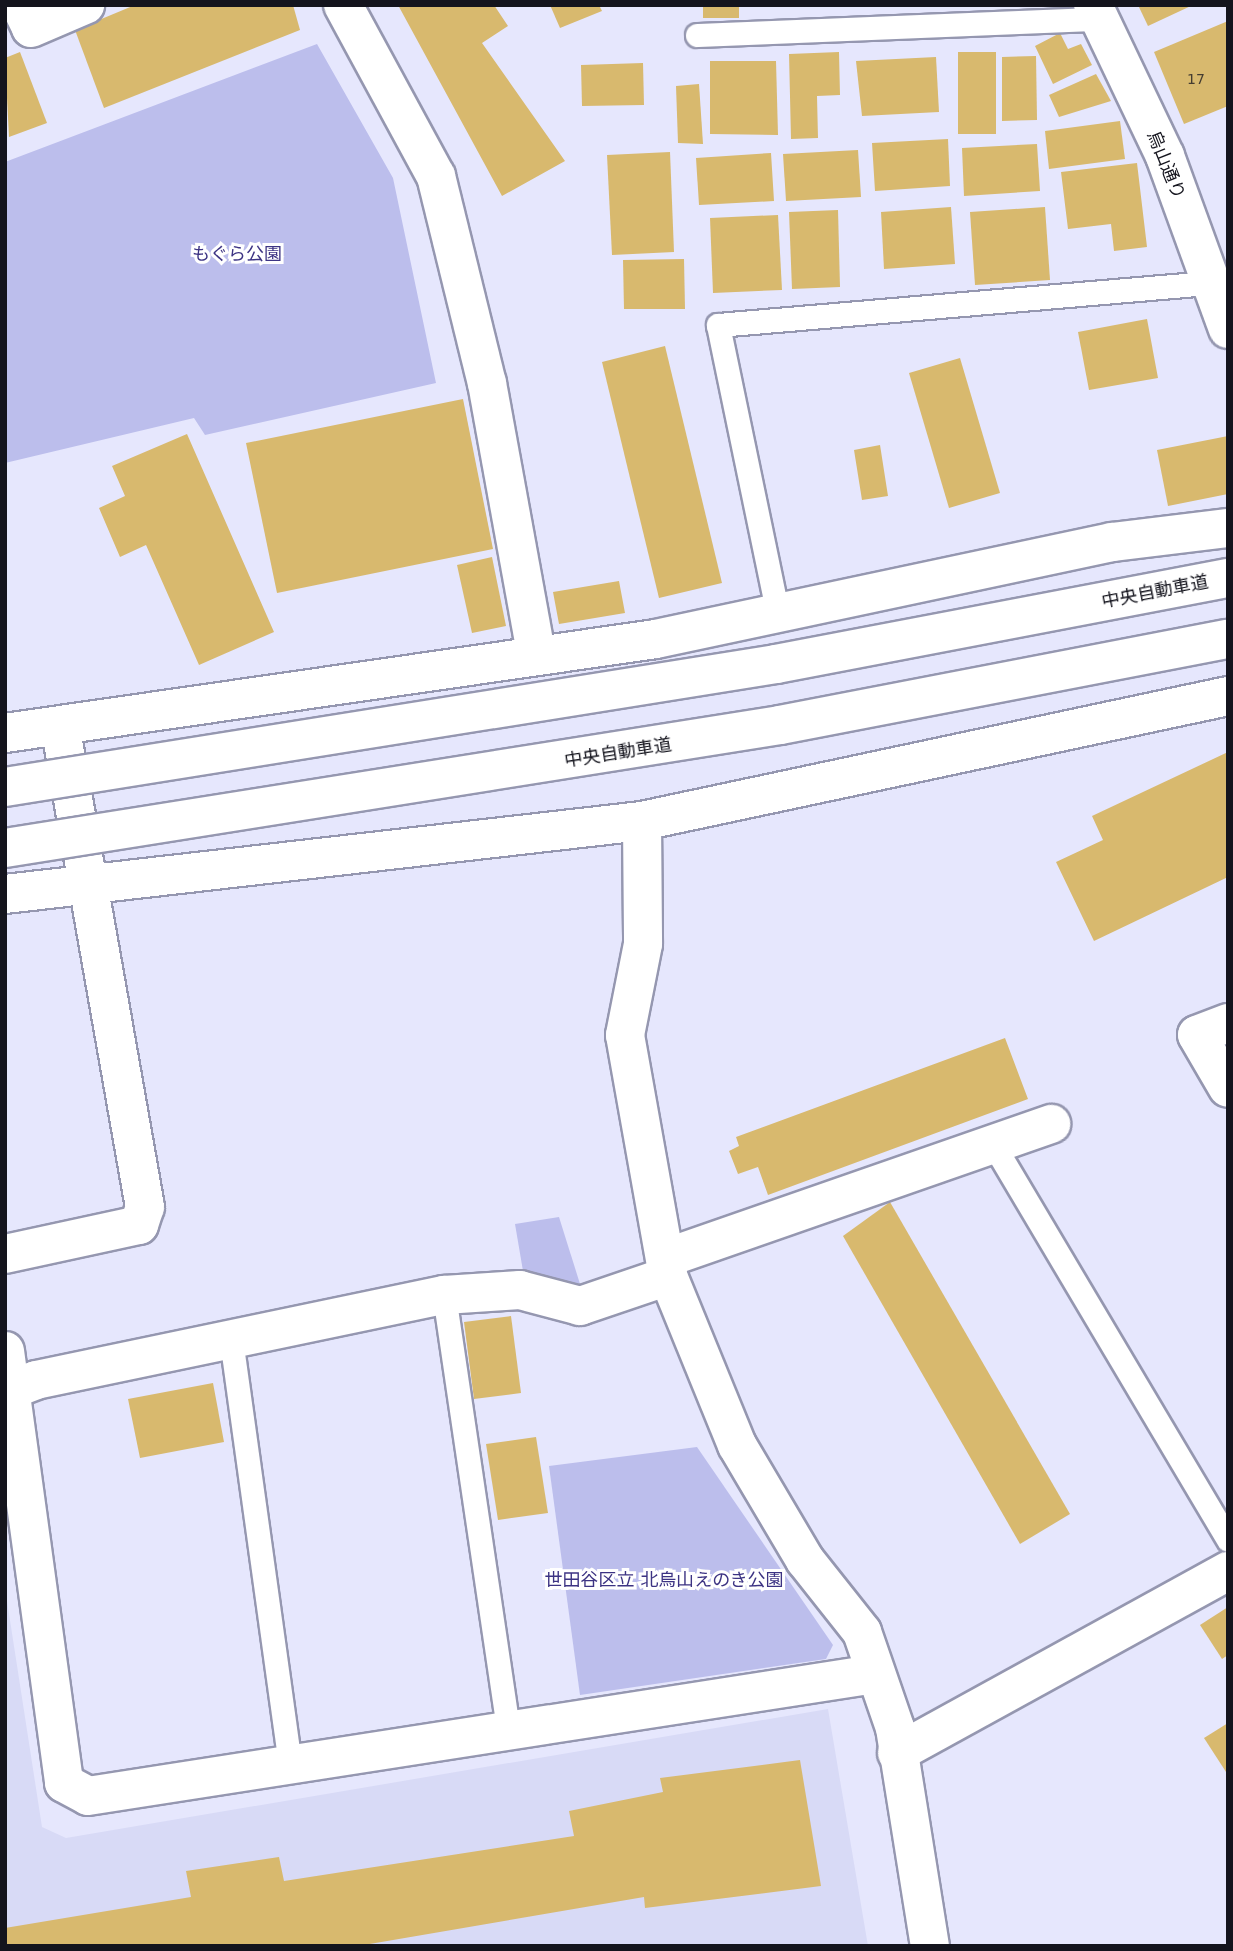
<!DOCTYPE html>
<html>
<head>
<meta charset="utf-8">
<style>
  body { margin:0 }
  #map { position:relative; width:1233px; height:1951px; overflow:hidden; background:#e6e7fd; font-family:"DejaVu Sans","Noto Sans JP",sans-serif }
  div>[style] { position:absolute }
  .built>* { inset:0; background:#d8daf6 }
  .green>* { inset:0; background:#bcbeec }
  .building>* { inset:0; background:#d8b96e }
  .roads { filter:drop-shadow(2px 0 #9597b0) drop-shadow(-2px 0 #9597b0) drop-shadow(0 2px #9597b0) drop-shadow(0 -2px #9597b0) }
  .service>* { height:23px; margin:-11.5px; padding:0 11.5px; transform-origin:11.5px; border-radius:11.5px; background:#fff }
  .minor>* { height:38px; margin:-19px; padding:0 19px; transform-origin:19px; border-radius:19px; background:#fff }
  .tertiary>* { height:38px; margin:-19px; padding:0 19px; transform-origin:19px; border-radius:19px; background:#fff }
  .bridges { filter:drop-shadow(2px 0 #9597b0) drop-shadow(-2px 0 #9597b0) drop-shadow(0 2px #9597b0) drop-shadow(0 -2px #9597b0) }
  .motorway-bridge>* { height:38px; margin:-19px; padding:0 19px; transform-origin:19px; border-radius:19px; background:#fff }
  span { translate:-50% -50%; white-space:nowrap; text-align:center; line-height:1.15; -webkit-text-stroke:6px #fff; paint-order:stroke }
  .number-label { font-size:14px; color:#453d31 }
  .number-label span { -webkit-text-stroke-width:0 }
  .street-label { font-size:18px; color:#14141d }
  .park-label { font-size:18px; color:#3c3383 }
  .frame { position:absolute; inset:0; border:7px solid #14141d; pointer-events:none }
</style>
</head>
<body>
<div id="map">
  <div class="built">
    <i style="clip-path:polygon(5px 1588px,42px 1827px,66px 1838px,828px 1709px,868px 1946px,5px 1946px)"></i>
  </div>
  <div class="green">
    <i style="clip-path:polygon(317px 44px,393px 178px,436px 383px,205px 435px,194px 418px,5px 463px,5px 162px)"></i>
    <i style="clip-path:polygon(559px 1217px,580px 1284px,523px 1271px,515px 1224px)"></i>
    <i style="clip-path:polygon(697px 1447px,833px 1645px,826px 1659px,580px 1695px,549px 1466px)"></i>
  </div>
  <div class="building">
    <i style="clip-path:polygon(135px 5px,293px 5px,300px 30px,104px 108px,75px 30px)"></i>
    <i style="clip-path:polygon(398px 5px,494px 5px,508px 26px,482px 43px,565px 161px,502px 196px)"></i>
    <i style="clip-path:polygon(550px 5px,599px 5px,602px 11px,560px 28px)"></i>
    <i style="clip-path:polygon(703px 5px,739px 5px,739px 18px,703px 18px)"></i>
    <i style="clip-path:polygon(1138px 5px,1193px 5px,1148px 26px)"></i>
    <i style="clip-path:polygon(1228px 21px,1228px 106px,1184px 124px,1154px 52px)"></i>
    <i style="clip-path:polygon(1060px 33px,1068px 49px,1081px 44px,1092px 65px,1053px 84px,1035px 46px)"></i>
    <i style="clip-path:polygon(20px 52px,47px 123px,9px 137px,5px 58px)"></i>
    <i style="clip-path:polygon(839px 52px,840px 95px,817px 96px,818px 138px,791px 139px,789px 54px)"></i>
    <i style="clip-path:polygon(958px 52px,996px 52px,996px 134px,958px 134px)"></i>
    <i style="clip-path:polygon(1036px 56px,1037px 120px,1002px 121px,1002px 57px)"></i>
    <i style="clip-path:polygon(936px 57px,939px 112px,862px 116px,856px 61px)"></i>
    <i style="clip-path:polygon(710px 61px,776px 61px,778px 135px,710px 134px)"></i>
    <i style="clip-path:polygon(643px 63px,644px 105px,582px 106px,581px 65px)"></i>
    <i style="clip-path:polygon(1096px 74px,1111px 101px,1059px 117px,1049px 95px)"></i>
    <i style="clip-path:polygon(699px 84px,703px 144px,678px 143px,676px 86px)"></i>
    <i style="clip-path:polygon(1120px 121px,1125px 159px,1049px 169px,1045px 131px)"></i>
    <i style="clip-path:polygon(948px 139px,950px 186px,875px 191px,872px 143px)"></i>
    <i style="clip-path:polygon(1037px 144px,1040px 191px,964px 196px,962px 148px)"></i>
    <i style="clip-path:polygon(858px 150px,861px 197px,786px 201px,783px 154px)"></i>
    <i style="clip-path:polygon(670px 152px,674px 252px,612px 255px,607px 155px)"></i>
    <i style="clip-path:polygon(771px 153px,774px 201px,699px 205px,696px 158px)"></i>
    <i style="clip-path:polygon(1137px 163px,1147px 247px,1114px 251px,1111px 224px,1068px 229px,1061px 172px)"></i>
    <i style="clip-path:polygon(951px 207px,955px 264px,884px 269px,881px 212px)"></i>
    <i style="clip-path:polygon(1045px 207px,1050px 280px,975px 285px,970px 212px)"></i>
    <i style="clip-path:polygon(838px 210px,840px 287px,792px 289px,789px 212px)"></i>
    <i style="clip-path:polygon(778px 215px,782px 290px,713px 293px,710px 218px)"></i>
    <i style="clip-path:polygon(684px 259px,685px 309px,624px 309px,623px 260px)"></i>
    <i style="clip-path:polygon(1147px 319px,1158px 378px,1089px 390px,1078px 332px)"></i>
    <i style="clip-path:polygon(665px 346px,722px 583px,659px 598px,602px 362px)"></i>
    <i style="clip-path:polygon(960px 358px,1000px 493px,949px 508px,909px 373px)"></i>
    <i style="clip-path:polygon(463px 399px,493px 549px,277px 593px,246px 443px)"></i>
    <i style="clip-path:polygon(187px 434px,274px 632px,199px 665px,146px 545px,120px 557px,99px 508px,125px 496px,112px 466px)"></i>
    <i style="clip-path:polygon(1228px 436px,1228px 494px,1168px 506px,1157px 450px)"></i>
    <i style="clip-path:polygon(880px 445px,888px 496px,862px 500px,854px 450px)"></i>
    <i style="clip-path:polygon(492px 557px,506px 626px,472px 633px,457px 565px)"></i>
    <i style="clip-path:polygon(619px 581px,625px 613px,559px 624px,553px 592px)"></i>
    <i style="clip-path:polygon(1228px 752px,1228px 877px,1094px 941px,1056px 862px,1103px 840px,1092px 816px)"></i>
    <i style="clip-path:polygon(1005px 1038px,1028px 1099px,768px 1195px,758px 1167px,738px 1174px,729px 1151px,739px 1146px,736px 1137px)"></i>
    <i style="clip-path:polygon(890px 1202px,1070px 1514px,1020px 1544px,843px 1236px)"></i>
    <i style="clip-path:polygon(511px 1316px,521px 1393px,474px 1399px,464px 1322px)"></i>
    <i style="clip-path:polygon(213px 1383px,224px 1442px,140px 1458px,128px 1399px)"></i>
    <i style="clip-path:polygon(536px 1437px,548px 1513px,498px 1520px,486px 1444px)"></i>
    <i style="clip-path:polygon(1228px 1607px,1228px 1655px,1222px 1659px,1200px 1625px)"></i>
    <i style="clip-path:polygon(1228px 1723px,1228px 1775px,1204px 1738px)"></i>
    <i style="clip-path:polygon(800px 1760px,821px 1886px,645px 1908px,644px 1897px,358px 1946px,5px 1946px,5px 1928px,191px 1897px,186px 1871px,279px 1857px,284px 1881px,574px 1836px,569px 1811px,663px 1792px,660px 1778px)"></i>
  </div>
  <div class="roads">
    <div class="service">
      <i style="left:697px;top:35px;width:403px;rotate:-2.3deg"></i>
      <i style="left:777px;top:610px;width:291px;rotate:-101.7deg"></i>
      <i style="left:718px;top:325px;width:494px;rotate:-4.9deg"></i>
      <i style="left:993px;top:1144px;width:460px;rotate:59.3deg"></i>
      <i style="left:444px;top:1295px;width:438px;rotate:81.6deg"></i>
      <i style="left:231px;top:1339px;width:431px;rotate:82.1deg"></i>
    </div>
    <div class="minor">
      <i style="left:20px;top:5px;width:25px;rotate:64deg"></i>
      <i style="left:31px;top:28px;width:59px;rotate:-23.1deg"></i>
      <i style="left:343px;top:5px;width:195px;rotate:61.5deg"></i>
      <i style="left:436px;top:176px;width:213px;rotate:76.2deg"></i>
      <i style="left:487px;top:383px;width:274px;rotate:79.7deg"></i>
      <i style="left:5px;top:733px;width:658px;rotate:-8.22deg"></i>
      <i style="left:656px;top:639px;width:466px;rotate:-12deg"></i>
      <i style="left:1112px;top:542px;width:117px;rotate:-6.9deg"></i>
      <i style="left:642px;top:821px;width:123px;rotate:89.5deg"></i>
      <i style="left:643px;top:944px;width:93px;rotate:101.2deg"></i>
      <i style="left:625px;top:1035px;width:245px;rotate:79.9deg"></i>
      <i style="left:668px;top:1276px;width:183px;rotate:67.8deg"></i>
      <i style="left:737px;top:1445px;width:134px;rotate:59.4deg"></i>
      <i style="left:805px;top:1560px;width:92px;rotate:51.6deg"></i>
      <i style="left:862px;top:1632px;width:102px;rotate:71deg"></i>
      <i style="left:895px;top:1728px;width:221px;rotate:80.9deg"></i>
      <i style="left:5px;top:894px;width:641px;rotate:-6.54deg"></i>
      <i style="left:642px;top:821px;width:599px;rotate:-12.04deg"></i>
      <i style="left:1228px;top:1023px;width:33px;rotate:159deg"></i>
      <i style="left:1197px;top:1035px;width:61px;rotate:59.7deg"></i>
      <i style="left:5px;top:1254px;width:137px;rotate:-12.2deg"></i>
      <i style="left:139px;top:1225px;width:19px;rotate:-72deg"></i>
      <i style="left:145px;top:1207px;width:487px;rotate:-100deg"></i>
      <i style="left:666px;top:1258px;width:408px;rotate:-19.2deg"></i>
      <i style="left:5px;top:1351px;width:436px;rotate:82.2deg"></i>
      <i style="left:64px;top:1783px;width:27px;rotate:28deg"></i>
      <i style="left:88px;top:1796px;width:795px;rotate:-8.82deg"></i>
      <i style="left:5px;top:1392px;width:33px;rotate:-21deg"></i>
      <i style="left:36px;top:1380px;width:417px;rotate:-11.8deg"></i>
      <i style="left:444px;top:1295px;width:76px;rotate:-3.8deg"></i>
      <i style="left:520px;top:1290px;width:62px;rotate:14.9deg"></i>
      <i style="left:580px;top:1306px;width:93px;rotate:-18.8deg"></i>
      <i style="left:897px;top:1753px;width:378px;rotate:-28.8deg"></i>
    </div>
    <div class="tertiary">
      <i style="left:1093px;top:5px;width:167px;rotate:64.5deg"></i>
      <i style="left:1165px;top:156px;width:184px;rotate:70deg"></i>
    </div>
  </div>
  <div class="bridges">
    <div class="motorway-bridge">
      <i style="left:5px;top:787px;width:781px;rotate:-9.06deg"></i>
      <i style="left:776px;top:664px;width:460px;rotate:-10.8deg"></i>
      <i style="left:5px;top:848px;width:785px;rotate:-9.02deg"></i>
      <i style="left:780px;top:725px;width:456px;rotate:-10.9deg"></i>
    </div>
  </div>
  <div class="number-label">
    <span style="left:1196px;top:79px">17</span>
  </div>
  <div class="street-label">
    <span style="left:1166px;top:165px;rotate:68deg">烏山通り</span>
    <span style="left:1155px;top:592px;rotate:-11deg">中央自動車道</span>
    <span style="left:618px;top:753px;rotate:-9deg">中央自動車道</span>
  </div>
  <div class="park-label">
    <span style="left:237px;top:254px">もぐら公園</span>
    <span style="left:664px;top:1580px">世田谷区立 北烏山えのき公園</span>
  </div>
  <div class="frame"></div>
</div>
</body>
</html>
